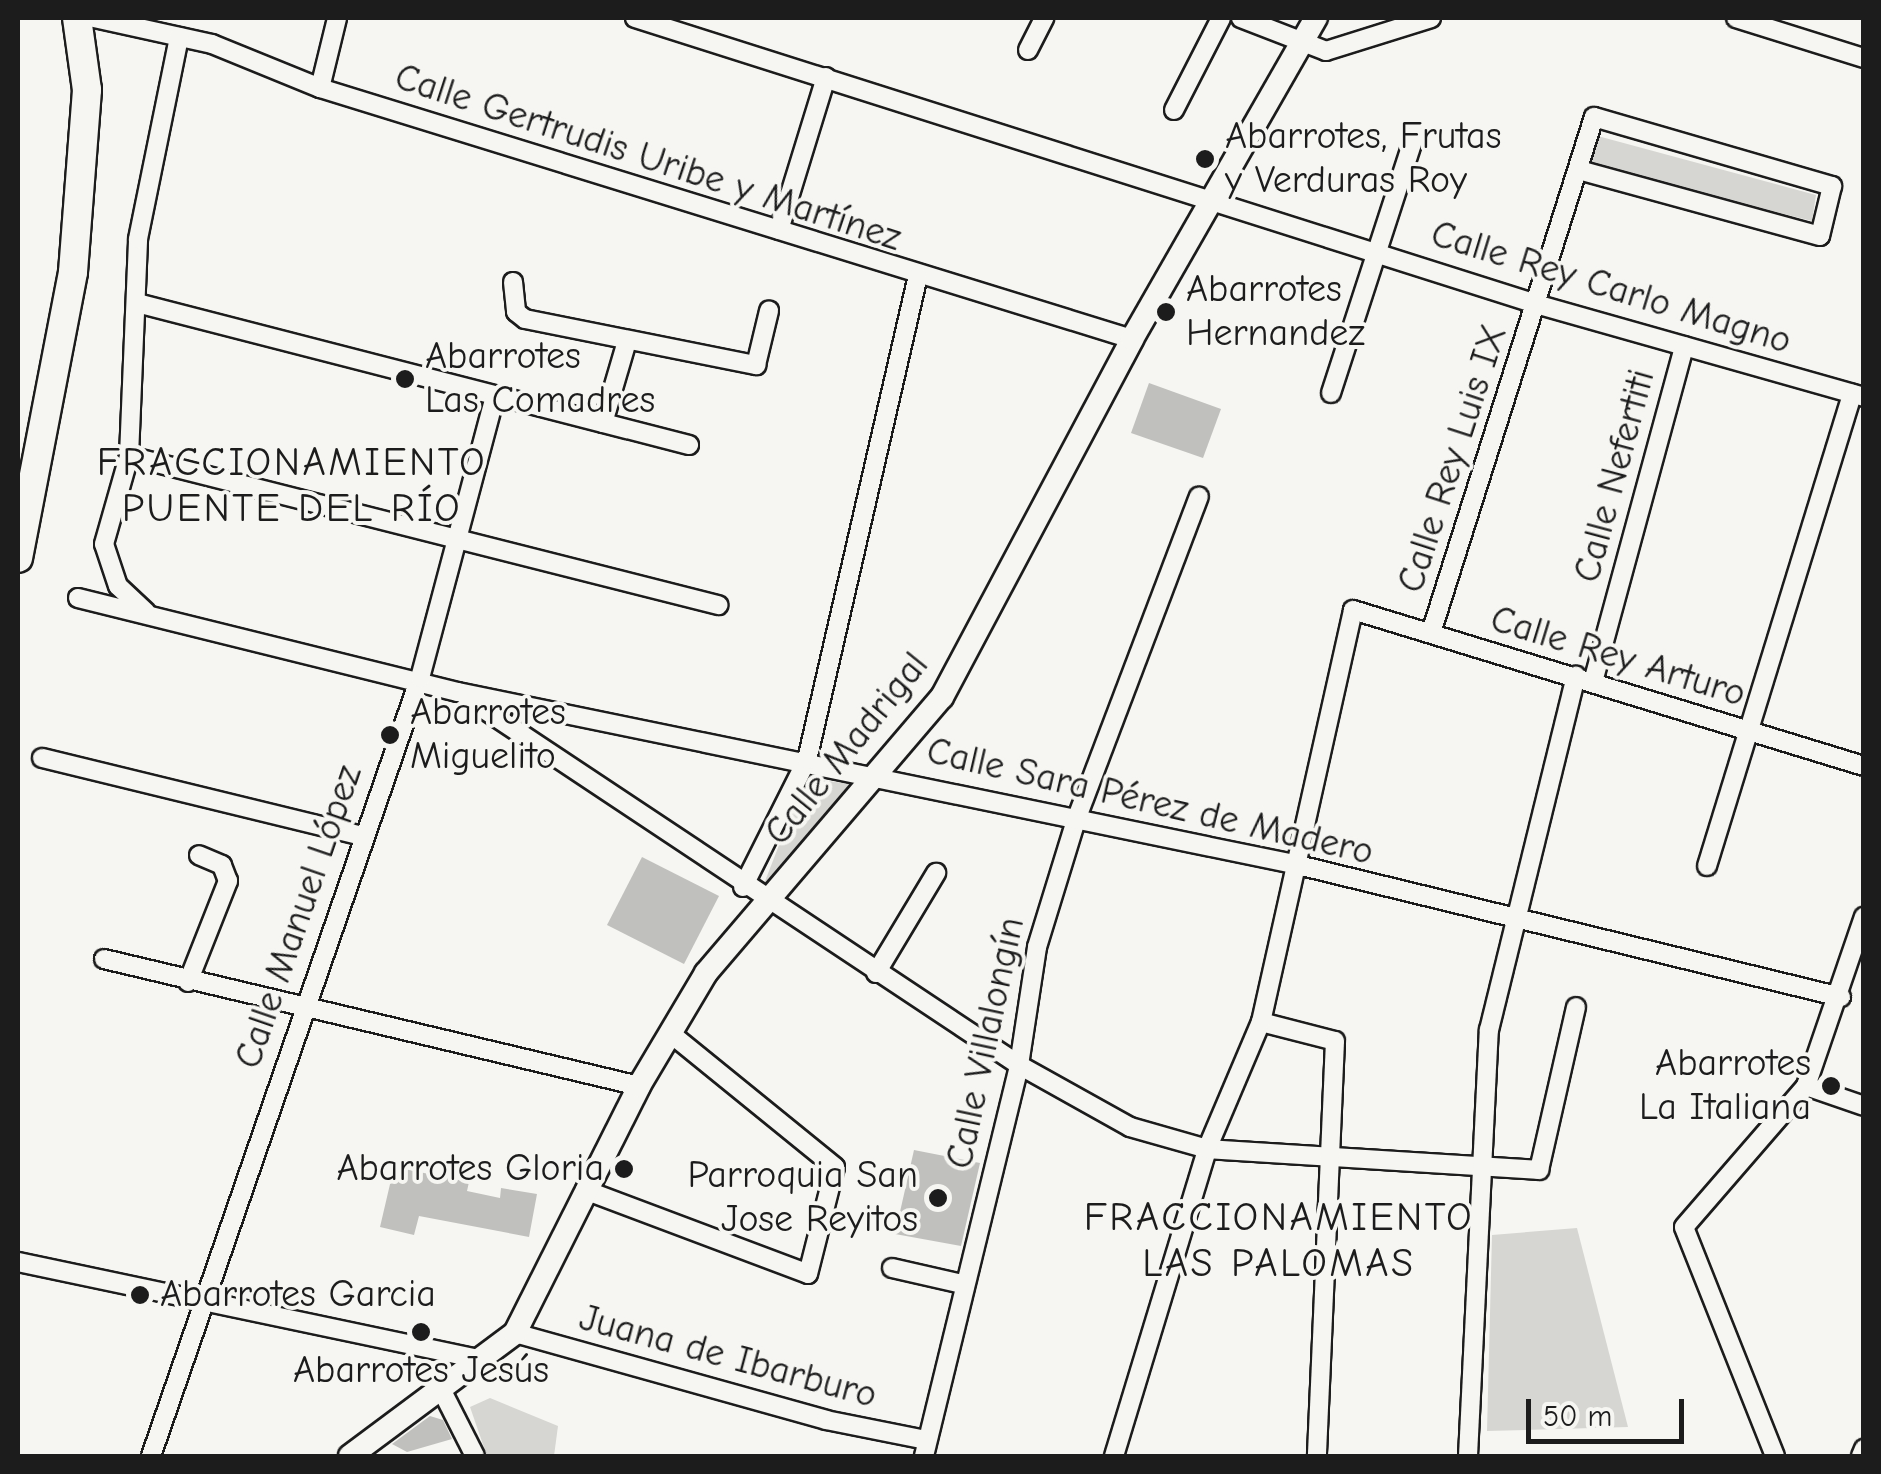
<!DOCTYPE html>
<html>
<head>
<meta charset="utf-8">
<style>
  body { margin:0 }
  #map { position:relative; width:1881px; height:1474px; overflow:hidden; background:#f6f6f2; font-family:"Comic Neue",sans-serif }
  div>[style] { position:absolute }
  .green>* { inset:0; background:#d6d6d2 }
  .building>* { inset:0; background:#c0c0bd }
  .roads { filter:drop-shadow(2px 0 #1c1c1c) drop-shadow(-2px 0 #1c1c1c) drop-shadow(0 2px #1c1c1c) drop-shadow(0 -2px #1c1c1c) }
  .minor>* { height:18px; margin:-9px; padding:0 9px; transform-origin:9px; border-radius:9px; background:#f6f6f2 }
  .tertiary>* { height:22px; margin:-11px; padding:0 11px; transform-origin:11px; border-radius:11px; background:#f6f6f2 }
  .primary>* { height:28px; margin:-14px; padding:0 14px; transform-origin:14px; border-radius:14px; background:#f6f6f2 }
  .dots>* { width:28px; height:28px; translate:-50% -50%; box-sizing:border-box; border:5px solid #f6f6f2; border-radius:50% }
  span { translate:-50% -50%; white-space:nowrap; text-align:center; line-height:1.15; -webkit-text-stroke:8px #f6f6f2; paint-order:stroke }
  .poi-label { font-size:38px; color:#1c1c1c }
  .left { translate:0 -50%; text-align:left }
  .right { translate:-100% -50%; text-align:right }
  .street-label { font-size:38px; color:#1c1c1c }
  .neighbourhood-label { font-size:40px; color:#1c1c1c; letter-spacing:2.5px }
  .frame { position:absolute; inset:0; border:20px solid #1c1c1c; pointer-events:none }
  .scale { position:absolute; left:1526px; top:1399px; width:158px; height:45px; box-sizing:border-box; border:5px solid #1c1c1c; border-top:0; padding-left:12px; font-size:30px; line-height:35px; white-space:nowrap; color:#1c1c1c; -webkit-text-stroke:8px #f6f6f2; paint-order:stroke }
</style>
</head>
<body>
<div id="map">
  <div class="green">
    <i style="clip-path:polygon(1594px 135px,1816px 195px,1812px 221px,1586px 164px)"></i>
    <i style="clip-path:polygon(805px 778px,851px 784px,762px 889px)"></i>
    <i style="clip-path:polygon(1577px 1228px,1628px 1427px,1487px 1431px,1492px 1235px)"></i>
    <i style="clip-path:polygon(490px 1398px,558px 1426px,554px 1456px,487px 1456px,470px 1407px)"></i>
  </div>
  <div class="building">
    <i style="clip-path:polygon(1149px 383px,1221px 409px,1203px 458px,1131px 433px)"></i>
    <i style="clip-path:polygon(642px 857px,719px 896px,684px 964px,607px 925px)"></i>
    <i style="clip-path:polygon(914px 1150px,980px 1163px,961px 1246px,895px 1234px)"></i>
    <i style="clip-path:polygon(394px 1167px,469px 1182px,467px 1191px,500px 1198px,501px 1188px,537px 1194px,529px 1237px,419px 1216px,414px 1235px,380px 1227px)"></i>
    <i style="clip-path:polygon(430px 1416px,443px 1420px,452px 1439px,407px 1452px,392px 1444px)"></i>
  </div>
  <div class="roads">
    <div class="minor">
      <i style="left:94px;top:18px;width:121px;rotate:12.4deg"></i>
      <i style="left:212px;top:44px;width:117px;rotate:22.2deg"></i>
      <i style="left:320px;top:88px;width:850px;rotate:17.18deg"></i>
      <i style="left:635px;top:18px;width:945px;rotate:17.61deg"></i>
      <i style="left:1536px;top:304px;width:341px;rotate:15.8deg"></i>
      <i style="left:1241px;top:18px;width:91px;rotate:21.2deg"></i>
      <i style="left:1326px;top:51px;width:110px;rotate:-17.4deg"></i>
      <i style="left:1736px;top:18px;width:134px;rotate:17.4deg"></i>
      <i style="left:1028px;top:50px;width:36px;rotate:-63deg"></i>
      <i style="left:320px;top:88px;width:72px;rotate:-76.3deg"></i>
      <i style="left:1174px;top:110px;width:103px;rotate:-62.9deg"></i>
      <i style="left:779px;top:230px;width:160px;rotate:-72.9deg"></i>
      <i style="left:513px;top:282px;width:30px;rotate:84deg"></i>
      <i style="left:516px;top:312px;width:11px;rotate:38deg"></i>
      <i style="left:525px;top:319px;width:236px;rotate:11.3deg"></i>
      <i style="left:756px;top:365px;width:56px;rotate:-76.5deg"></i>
      <i style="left:137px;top:303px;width:570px;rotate:14.43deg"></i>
      <i style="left:1331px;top:393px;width:272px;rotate:-72deg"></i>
      <i style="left:603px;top:423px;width:85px;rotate:-73.7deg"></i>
      <i style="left:129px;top:456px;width:608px;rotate:14.2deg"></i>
      <i style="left:78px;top:598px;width:391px;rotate:13.9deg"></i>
      <i style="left:458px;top:692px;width:854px;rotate:11.63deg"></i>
      <i style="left:1294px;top:864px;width:563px;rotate:13.67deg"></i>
      <i style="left:146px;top:612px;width:38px;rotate:-137deg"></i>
      <i style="left:118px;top:586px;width:44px;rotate:-108.4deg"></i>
      <i style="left:104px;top:544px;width:91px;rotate:-74.1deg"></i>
      <i style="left:129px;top:456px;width:217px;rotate:-87.6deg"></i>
      <i style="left:138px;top:239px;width:206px;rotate:-78.5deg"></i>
      <i style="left:1431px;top:633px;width:541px;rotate:-72.47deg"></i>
      <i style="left:1594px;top:117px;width:248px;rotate:16.2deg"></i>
      <i style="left:1832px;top:186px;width:51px;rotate:103.5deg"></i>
      <i style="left:1820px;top:236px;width:251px;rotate:-164.7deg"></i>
      <i style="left:1593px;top:682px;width:348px;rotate:-74.8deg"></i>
      <i style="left:467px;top:698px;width:663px;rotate:33.62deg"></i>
      <i style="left:1019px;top:1065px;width:127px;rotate:29.2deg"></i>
      <i style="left:1130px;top:1127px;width:80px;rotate:15.9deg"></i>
      <i style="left:1207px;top:1149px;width:333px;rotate:3.6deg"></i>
      <i style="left:1539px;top:1170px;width:167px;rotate:-77.2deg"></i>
      <i style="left:42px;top:758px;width:326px;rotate:13.7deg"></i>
      <i style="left:1707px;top:866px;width:494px;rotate:-72.9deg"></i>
      <i style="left:743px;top:887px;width:142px;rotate:-63.3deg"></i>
      <i style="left:807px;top:760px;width:496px;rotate:-77.1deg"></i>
      <i style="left:104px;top:959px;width:550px;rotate:13.35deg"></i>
      <i style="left:876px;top:973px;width:117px;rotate:-59deg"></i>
      <i style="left:188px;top:982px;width:109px;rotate:-68.4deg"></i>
      <i style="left:228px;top:881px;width:17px;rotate:-111deg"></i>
      <i style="left:222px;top:865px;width:25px;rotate:-157deg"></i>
      <i style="left:1261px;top:1022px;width:76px;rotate:14.4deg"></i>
      <i style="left:1335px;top:1041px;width:415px;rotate:92.5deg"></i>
      <i style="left:1806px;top:1086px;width:61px;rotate:19deg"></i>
      <i style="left:585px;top:1190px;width:238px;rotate:20.6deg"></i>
      <i style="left:808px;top:1274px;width:110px;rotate:-75.8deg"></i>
      <i style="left:835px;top:1167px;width:213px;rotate:-140.9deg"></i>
      <i style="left:18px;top:1262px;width:475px;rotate:11.9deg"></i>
      <i style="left:892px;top:1268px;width:72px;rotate:12.9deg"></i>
      <i style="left:515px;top:1333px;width:323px;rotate:15.6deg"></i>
      <i style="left:826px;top:1420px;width:102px;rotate:11.3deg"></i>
      <i style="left:440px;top:1387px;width:77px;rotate:63.1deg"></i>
      <i style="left:151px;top:1456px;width:823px;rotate:-70.93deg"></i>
      <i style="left:420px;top:678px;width:292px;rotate:-75.1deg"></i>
      <i style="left:924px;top:1456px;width:402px;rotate:-76.3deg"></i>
      <i style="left:1019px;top:1065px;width:119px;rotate:-81.3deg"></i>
      <i style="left:1037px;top:947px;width:133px;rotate:-72.9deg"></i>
      <i style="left:1076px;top:820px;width:346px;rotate:-69.2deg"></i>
      <i style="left:1114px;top:1456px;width:321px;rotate:-73.1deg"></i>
      <i style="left:1207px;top:1149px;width:138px;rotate:-67deg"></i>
      <i style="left:1261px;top:1022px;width:422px;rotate:-77.4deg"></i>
      <i style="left:1353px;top:610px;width:534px;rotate:16.98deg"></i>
      <i style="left:1468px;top:1456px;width:427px;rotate:-87.2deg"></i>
      <i style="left:1489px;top:1030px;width:365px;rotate:-76.2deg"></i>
      <i style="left:1775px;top:1456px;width:246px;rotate:-111.7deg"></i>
      <i style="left:1684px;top:1227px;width:186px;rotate:-49.1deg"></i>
      <i style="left:1806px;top:1086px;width:179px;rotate:-71.1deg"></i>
      <i style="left:1861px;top:1456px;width:8px;rotate:-67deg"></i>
    </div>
    <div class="tertiary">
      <i style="left:350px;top:1456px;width:206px;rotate:-36.7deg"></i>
      <i style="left:515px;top:1333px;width:276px;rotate:-63.3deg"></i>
      <i style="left:639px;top:1086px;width:131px;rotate:-59.3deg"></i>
      <i style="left:706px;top:973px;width:363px;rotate:-49.5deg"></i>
      <i style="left:942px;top:697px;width:405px;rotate:-62deg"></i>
      <i style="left:1132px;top:339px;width:370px;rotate:-60.2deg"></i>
    </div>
    <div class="primary">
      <i style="left:18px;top:558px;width:291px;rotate:-79.1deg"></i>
      <i style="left:73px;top:272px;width:183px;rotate:-85.6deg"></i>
      <i style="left:87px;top:90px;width:73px;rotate:-97.9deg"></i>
    </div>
  </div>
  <div class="dots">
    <i style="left:1205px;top:159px;background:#1c1c1c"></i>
    <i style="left:1166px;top:312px;background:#1c1c1c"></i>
    <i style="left:405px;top:379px;background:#1c1c1c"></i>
    <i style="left:390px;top:735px;background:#1c1c1c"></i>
    <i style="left:1831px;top:1086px;background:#1c1c1c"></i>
    <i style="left:624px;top:1169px;background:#1c1c1c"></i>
    <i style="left:938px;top:1198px;background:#1c1c1c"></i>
    <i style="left:140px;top:1295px;background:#1c1c1c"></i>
    <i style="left:421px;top:1332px;background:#1c1c1c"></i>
  </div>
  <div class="poi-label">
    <span class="left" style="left:1225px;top:159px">Abarrotes, Frutas<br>y Verduras Roy</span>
    <span class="left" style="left:1186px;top:312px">Abarrotes<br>Hernandez</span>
    <span class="left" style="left:425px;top:379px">Abarrotes<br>Las Comadres</span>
    <span class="left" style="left:410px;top:735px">Abarrotes<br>Miguelito</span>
    <span class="right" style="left:1811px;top:1086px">Abarrotes<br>La Italiana</span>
    <span class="right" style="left:604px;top:1169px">Abarrotes Gloria</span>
    <span class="right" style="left:918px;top:1198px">Parroquia San<br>Jose Reyitos</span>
    <span class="left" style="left:160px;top:1295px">Abarrotes Garcia</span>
    <span style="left:421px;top:1371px">Abarrotes Jesús</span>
  </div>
  <div class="street-label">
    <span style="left:648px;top:158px;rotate:18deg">Calle Gertrudis Uribe y Martínez</span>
    <span style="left:1611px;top:288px;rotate:17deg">Calle Rey Carlo Magno</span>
    <span style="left:1453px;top:459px;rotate:-72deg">Calle Rey Luis IX</span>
    <span style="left:1615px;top:476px;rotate:-75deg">Calle Nefertiti</span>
    <span style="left:1618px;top:657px;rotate:17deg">Calle Rey Arturo</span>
    <span style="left:847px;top:749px;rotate:-51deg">Calle Madrigal</span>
    <span style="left:1150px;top:802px;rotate:13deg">Calle Sara Pérez de Madero</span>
    <span style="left:299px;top:917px;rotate:-71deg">Calle Manuel López</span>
    <span style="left:986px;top:1043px;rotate:-78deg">Calle Villalongín</span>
    <span style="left:728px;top:1357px;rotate:15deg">Juana de Ibarburo</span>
  </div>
  <div class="neighbourhood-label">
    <span style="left:292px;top:485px">FRACCIONAMIENTO<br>PUENTE DEL RÍO</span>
    <span style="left:1279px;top:1240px">FRACCIONAMIENTO<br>LAS PALOMAS</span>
  </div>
  <div class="frame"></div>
  <div class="scale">50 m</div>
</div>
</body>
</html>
